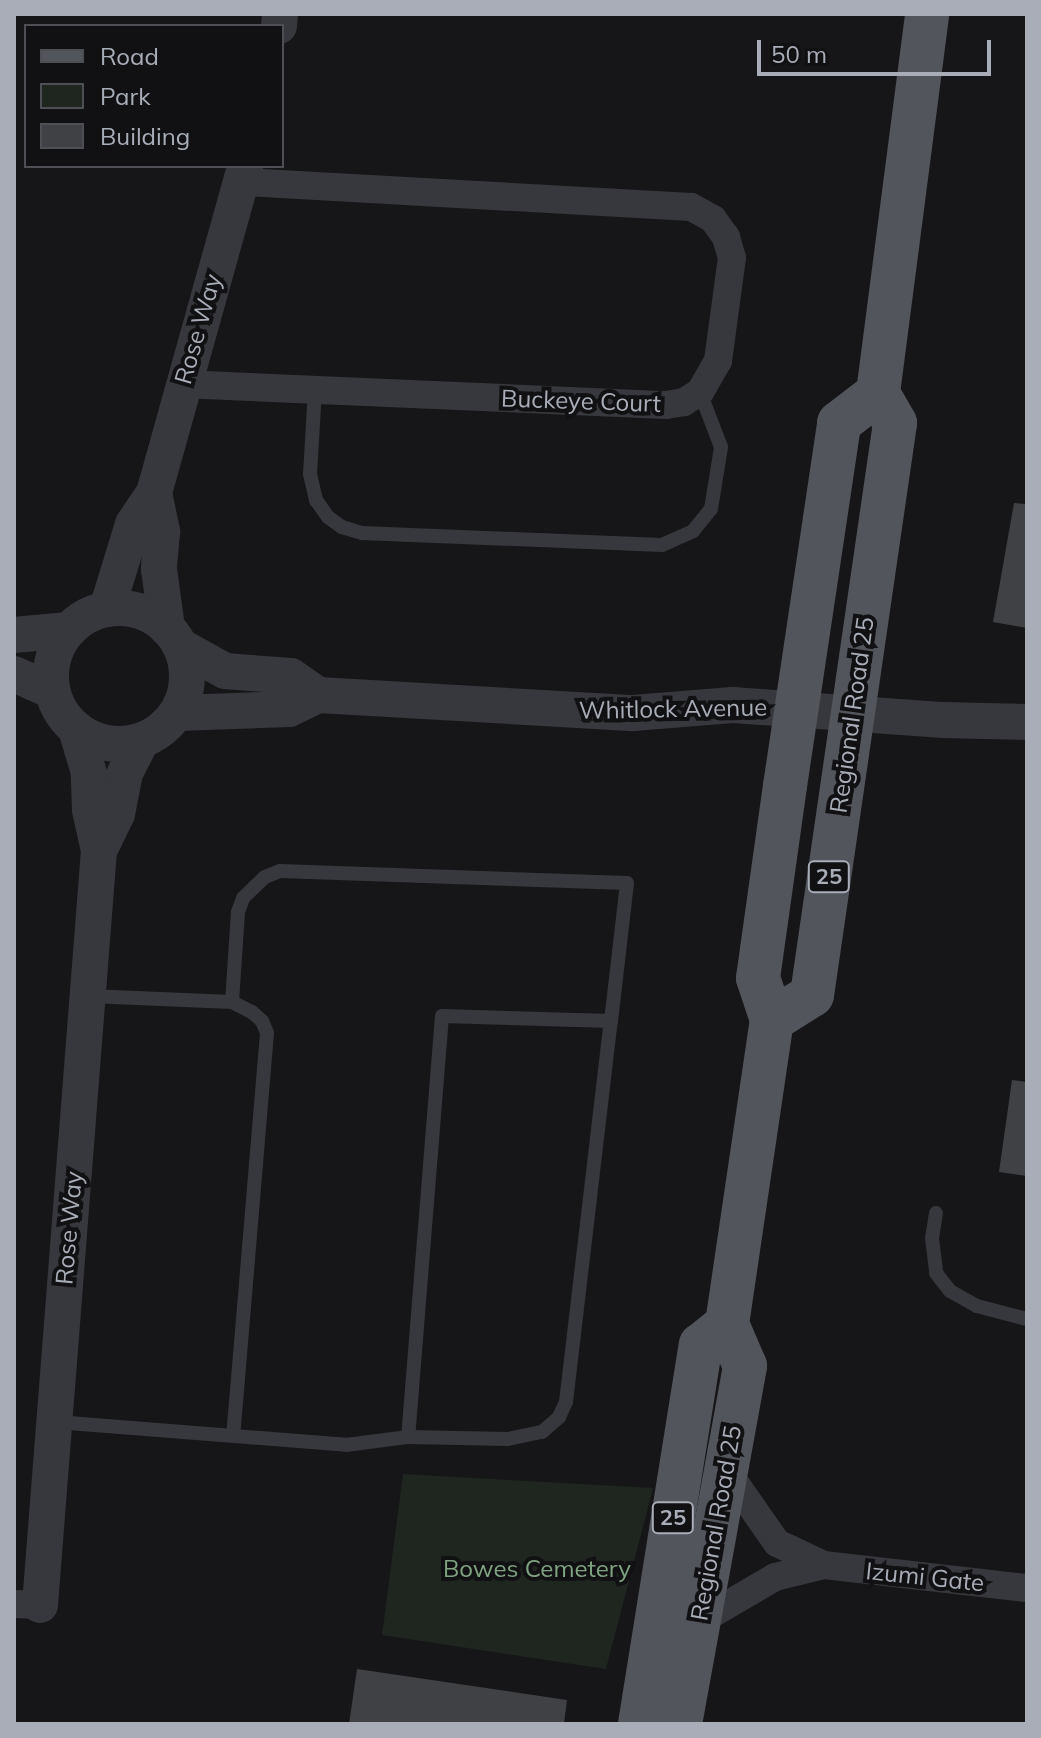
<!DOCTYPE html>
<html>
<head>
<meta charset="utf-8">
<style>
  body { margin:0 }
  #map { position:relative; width:1041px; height:1738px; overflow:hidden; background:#161618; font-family:Mulish,sans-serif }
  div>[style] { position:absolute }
  .green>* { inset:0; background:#1e261f }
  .building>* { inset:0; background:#404145 }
  .service>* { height:14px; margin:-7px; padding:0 7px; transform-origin:7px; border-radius:7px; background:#37383d }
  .minor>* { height:28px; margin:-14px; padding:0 14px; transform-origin:14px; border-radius:14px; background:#37383d }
  .tertiary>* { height:36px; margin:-18px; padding:0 18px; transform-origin:18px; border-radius:18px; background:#37383d }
  .tertiary>.ring { margin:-18px; padding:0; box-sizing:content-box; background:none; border:36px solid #37383d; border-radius:50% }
  .primary>* { height:44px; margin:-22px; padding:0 22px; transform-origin:22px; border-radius:22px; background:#53555c }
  span { translate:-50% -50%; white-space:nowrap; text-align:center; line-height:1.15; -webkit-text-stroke:8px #111113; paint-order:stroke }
  .shield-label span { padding:2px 6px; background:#111113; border:2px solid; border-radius:6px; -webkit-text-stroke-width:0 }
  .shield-label { font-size:22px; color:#a8adb8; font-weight:700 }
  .street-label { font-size:24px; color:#a8adb8 }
  .park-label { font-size:24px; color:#7fa381 }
  .frame { position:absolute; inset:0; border:16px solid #a8adb8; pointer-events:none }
  .legend { position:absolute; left:24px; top:24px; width:260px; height:144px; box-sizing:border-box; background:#111113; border:2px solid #4d4f55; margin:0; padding:10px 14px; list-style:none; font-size:24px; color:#a8adb8 }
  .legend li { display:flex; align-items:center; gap:16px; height:40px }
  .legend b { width:40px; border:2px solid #4d4f55 }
  .scale { position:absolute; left:757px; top:40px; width:234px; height:36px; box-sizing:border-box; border:4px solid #a8adb8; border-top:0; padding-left:10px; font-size:24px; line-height:28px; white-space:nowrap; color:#a8adb8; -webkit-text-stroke:6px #111113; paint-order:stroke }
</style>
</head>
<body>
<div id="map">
  <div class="green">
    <i style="clip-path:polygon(403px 1474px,653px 1488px,606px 1669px,382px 1635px)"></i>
  </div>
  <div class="building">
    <i style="clip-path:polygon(1014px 503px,1027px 504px,1027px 628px,993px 622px)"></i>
    <i style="clip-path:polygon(1012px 1080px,1027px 1082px,1027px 1176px,999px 1172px)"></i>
    <i style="clip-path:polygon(357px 1669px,567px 1700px,564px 1724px,349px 1724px)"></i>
  </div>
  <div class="service">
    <i style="left:315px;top:390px;width:84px;rotate:93.4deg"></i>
    <i style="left:310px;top:474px;width:27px;rotate:77deg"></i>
    <i style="left:316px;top:500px;width:21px;rotate:55deg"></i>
    <i style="left:328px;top:517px;width:17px;rotate:36deg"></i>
    <i style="left:342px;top:527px;width:21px;rotate:17deg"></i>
    <i style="left:362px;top:533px;width:300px;rotate:2.3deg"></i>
    <i style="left:662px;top:545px;width:34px;rotate:-24deg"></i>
    <i style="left:693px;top:531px;width:28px;rotate:-51deg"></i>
    <i style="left:711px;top:509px;width:63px;rotate:-80.8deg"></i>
    <i style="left:721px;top:447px;width:59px;rotate:-110.9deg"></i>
    <i style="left:89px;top:996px;width:143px;rotate:2.4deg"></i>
    <i style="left:232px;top:1002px;width:22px;rotate:27deg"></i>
    <i style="left:252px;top:1012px;width:13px;rotate:42deg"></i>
    <i style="left:262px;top:1021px;width:13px;rotate:67deg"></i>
    <i style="left:267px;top:1033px;width:403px;rotate:94.8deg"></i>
    <i style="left:232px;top:1002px;width:90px;rotate:-86.2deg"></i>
    <i style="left:238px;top:912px;width:15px;rotate:-70deg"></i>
    <i style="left:243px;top:898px;width:30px;rotate:-44deg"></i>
    <i style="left:265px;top:877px;width:16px;rotate:-22deg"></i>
    <i style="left:280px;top:871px;width:347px;rotate:2deg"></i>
    <i style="left:627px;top:883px;width:139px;rotate:96.6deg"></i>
    <i style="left:936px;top:1213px;width:25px;rotate:99deg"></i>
    <i style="left:932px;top:1238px;width:35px;rotate:83deg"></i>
    <i style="left:936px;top:1273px;width:23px;rotate:52deg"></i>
    <i style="left:950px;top:1291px;width:31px;rotate:29deg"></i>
    <i style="left:977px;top:1306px;width:52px;rotate:14.6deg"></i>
    <i style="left:56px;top:1422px;width:291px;rotate:4.5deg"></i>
    <i style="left:346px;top:1445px;width:63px;rotate:-7.4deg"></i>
    <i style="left:408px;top:1437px;width:100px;rotate:1.1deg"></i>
    <i style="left:508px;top:1439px;width:35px;rotate:-12deg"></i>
    <i style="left:542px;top:1432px;width:23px;rotate:-41deg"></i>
    <i style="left:559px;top:1417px;width:17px;rotate:-65deg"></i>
    <i style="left:566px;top:1402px;width:384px;rotate:-83.3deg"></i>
    <i style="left:611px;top:1021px;width:169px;rotate:-178.3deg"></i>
    <i style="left:442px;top:1016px;width:422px;rotate:94.6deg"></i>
  </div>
  <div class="minor">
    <i style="left:182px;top:384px;width:484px;rotate:2.5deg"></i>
    <i style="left:666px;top:405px;width:18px;rotate:-9deg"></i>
    <i style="left:684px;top:402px;width:19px;rotate:-32deg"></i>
    <i style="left:700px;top:392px;width:36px;rotate:-60deg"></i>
    <i style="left:718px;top:361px;width:104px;rotate:-82.3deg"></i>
    <i style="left:732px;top:258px;width:22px;rotate:-106deg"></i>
    <i style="left:726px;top:237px;width:22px;rotate:-126deg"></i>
    <i style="left:713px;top:219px;width:25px;rotate:-151deg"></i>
    <i style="left:691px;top:207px;width:451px;rotate:-176.8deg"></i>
    <i style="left:726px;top:1470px;width:89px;rotate:55.1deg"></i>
    <i style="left:777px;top:1543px;width:52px;rotate:25.1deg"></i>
    <i style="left:824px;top:1565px;width:204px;rotate:6.5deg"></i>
    <i style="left:14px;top:1604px;width:26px;rotate:2deg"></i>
    <i style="left:698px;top:1622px;width:89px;rotate:-30.3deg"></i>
    <i style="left:775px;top:1577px;width:50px;rotate:-13.8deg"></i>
  </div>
  <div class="tertiary">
    <i style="left:279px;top:26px;width:12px;rotate:-85deg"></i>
    <i style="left:154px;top:493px;width:40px;rotate:78deg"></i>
    <i style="left:162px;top:532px;width:37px;rotate:95deg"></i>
    <i style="left:159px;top:569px;width:60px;rotate:82.3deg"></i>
    <i class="ring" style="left:51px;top:608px;width:100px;height:100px"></i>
    <i style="left:107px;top:609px;width:89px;rotate:-73deg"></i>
    <i style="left:133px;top:524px;width:37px;rotate:-56deg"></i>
    <i style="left:154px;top:493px;width:339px;rotate:-74.4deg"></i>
    <i style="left:14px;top:635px;width:55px;rotate:-5.2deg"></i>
    <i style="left:180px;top:646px;width:51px;rotate:29.1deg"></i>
    <i style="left:225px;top:671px;width:66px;rotate:4.3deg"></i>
    <i style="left:291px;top:676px;width:33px;rotate:35deg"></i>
    <i style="left:318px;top:695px;width:316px;rotate:3.3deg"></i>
    <i style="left:633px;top:713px;width:100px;rotate:-4.6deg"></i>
    <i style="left:733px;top:705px;width:211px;rotate:4.1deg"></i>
    <i style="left:943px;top:720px;width:84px;rotate:1.4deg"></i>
    <i style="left:14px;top:674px;width:42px;rotate:24.1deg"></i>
    <i style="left:177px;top:713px;width:112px;rotate:-2deg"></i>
    <i style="left:289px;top:709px;width:32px;rotate:-26deg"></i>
    <i style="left:99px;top:851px;width:41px;rotate:-64.1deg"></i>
    <i style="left:117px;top:814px;width:42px;rotate:-79deg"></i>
    <i style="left:125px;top:773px;width:36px;rotate:-63deg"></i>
    <i style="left:40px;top:1605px;width:756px;rotate:-85.53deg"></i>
    <i style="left:99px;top:851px;width:42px;rotate:-102.4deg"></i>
    <i style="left:90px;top:810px;width:37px;rotate:-92deg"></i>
    <i style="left:89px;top:773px;width:46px;rotate:-106.5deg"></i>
  </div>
  <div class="primary">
    <i style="left:772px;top:1020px;width:47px;rotate:-32deg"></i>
    <i style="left:812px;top:995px;width:578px;rotate:-81.74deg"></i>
    <i style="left:895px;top:423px;width:34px;rotate:-120deg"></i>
    <i style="left:878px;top:393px;width:382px;rotate:-82.6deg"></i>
    <i style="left:640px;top:1724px;width:384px;rotate:-80.9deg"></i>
    <i style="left:701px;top:1345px;width:33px;rotate:-39deg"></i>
    <i style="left:680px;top:1724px;width:364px;rotate:-79.7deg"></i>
    <i style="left:745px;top:1366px;width:46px;rotate:-113.2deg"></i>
    <i style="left:727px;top:1324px;width:307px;rotate:-81.6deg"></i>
    <i style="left:772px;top:1020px;width:44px;rotate:-108.4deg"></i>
    <i style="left:758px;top:978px;width:194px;rotate:-82deg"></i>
    <i style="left:785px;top:786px;width:367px;rotate:-81.5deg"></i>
    <i style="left:839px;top:423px;width:49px;rotate:-37.6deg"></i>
  </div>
  <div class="shield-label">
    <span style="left:829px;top:877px">25</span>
    <span style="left:673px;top:1518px">25</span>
  </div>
  <div class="street-label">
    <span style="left:198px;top:329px;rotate:-74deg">Rose Way</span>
    <span style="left:581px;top:401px;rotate:2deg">Buckeye Court</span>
    <span style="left:673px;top:709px;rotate:-1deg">Whitlock Avenue</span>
    <span style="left:852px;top:715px;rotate:-82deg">Regional Road 25</span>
    <span style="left:69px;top:1228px;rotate:-85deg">Rose Way</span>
    <span style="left:716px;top:1523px;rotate:-80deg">Regional Road 25</span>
    <span style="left:925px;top:1577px;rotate:6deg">Izumi Gate</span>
  </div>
  <div class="park-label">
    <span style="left:537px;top:1569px">Bowes Cemetery</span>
  </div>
  <div class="frame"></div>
  <ul class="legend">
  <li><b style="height:10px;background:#53555c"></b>Road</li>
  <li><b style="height:22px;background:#1e261f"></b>Park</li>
  <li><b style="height:22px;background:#404145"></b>Building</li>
  </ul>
  <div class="scale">50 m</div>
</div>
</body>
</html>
